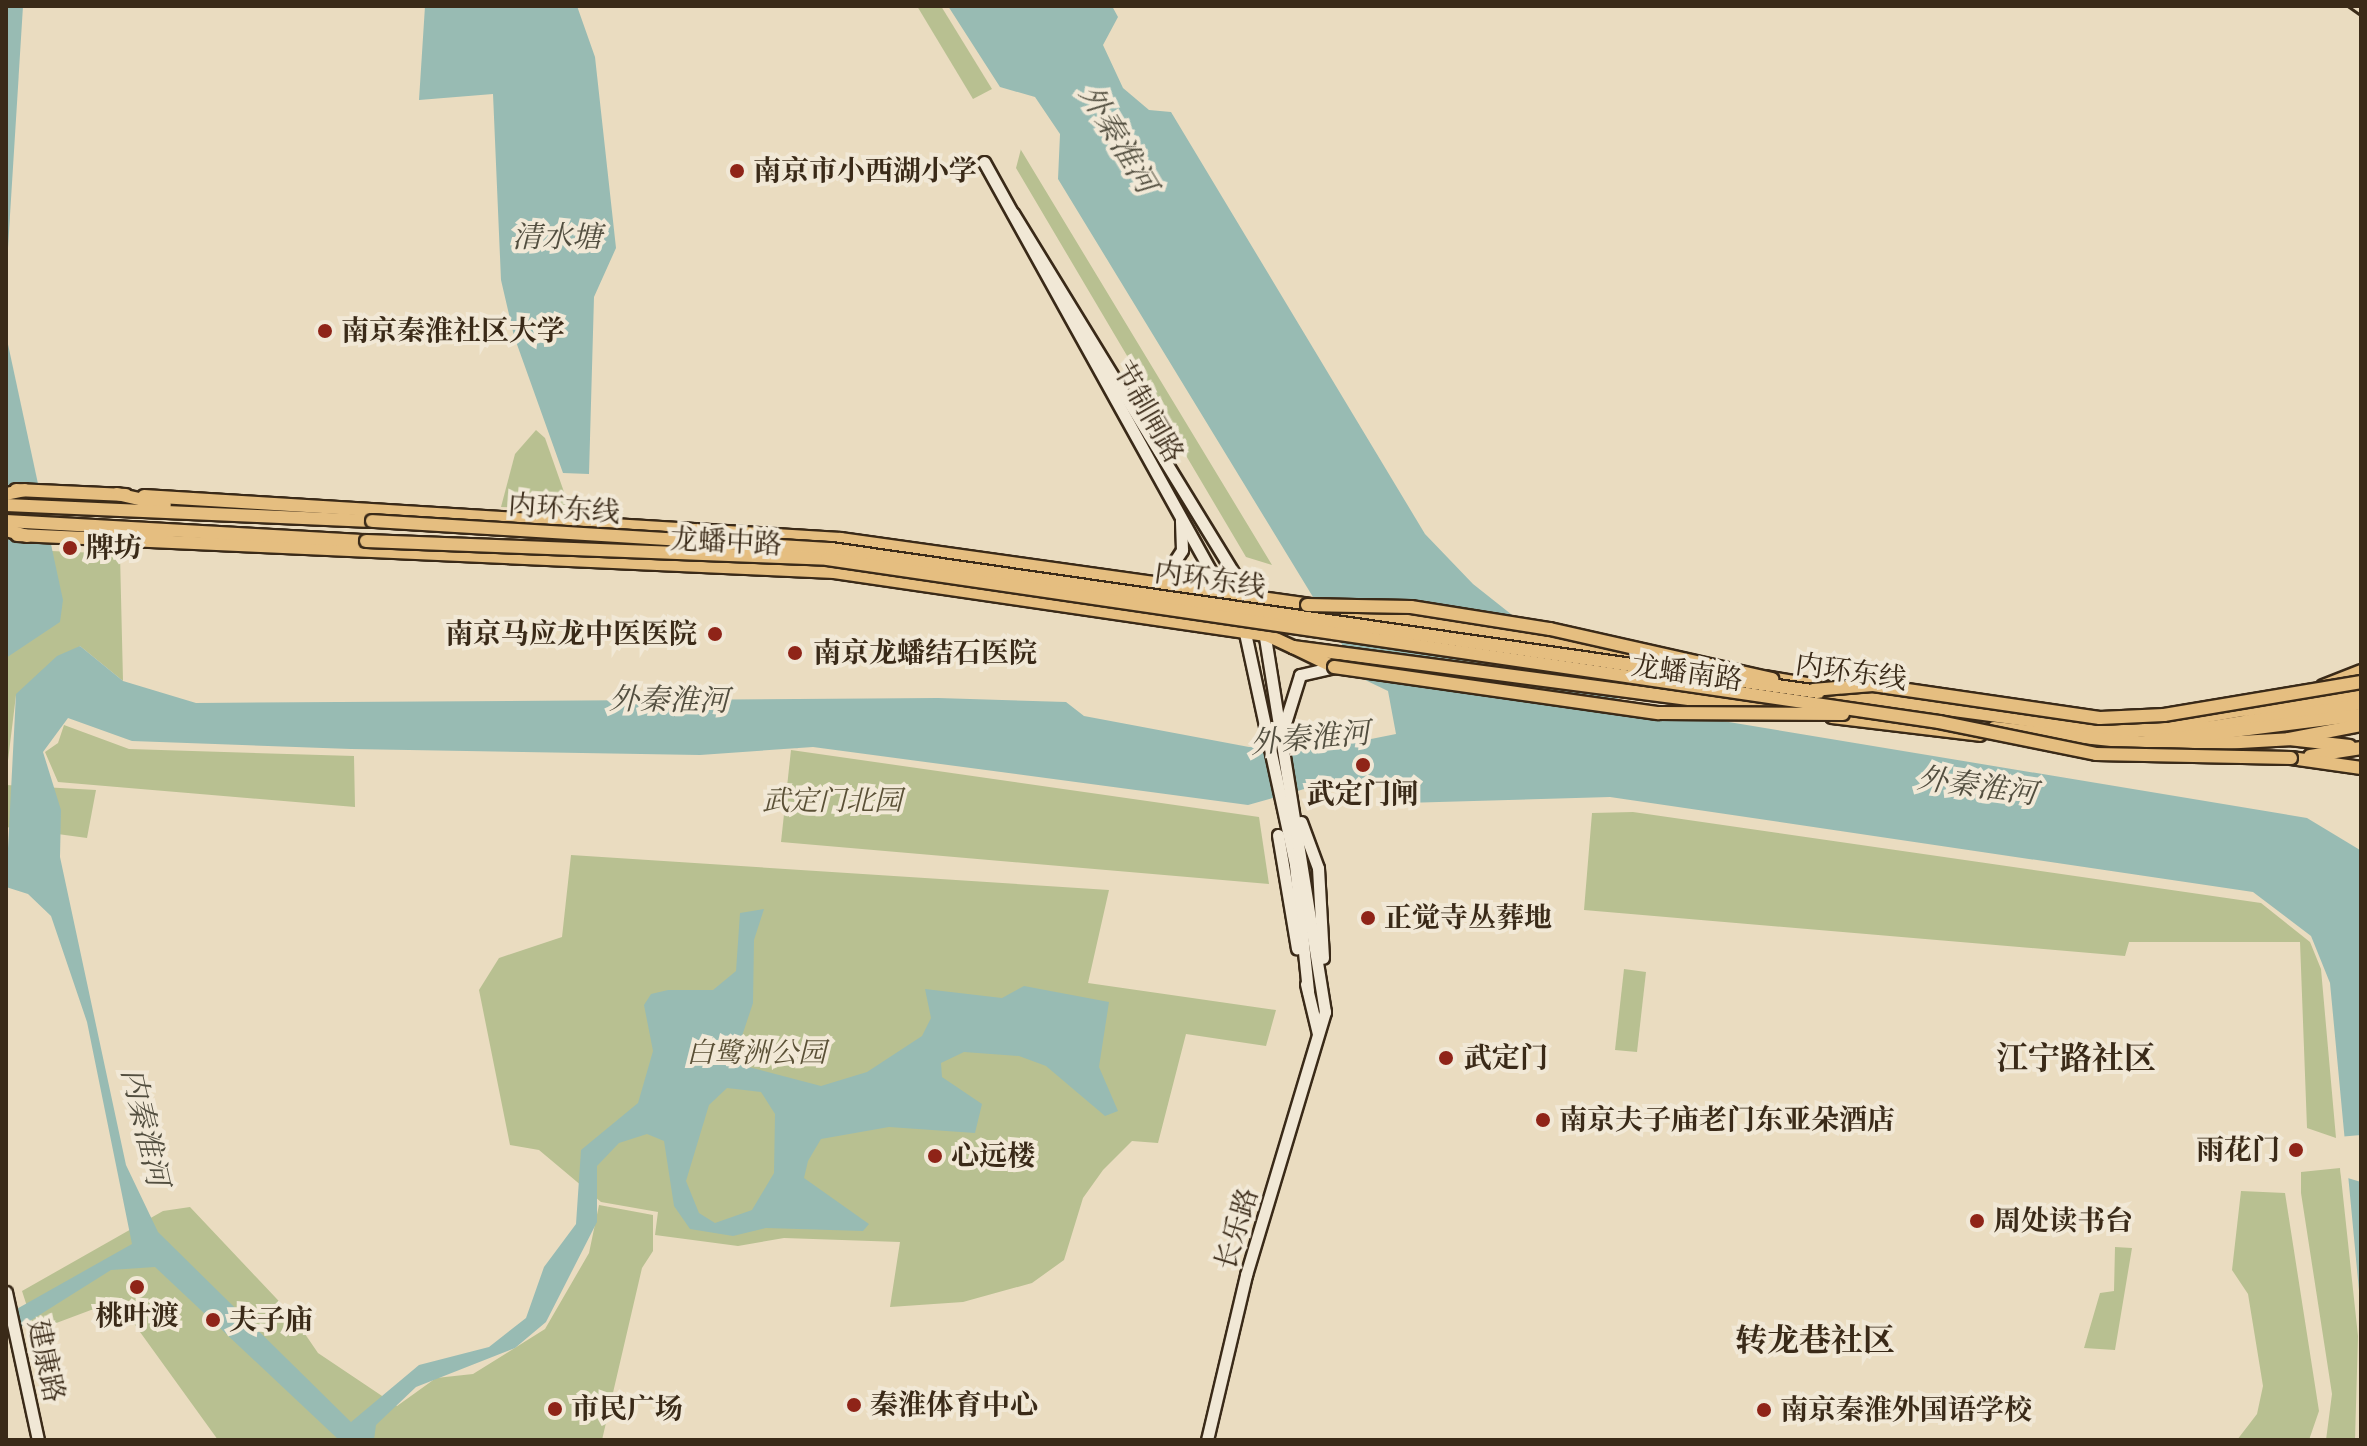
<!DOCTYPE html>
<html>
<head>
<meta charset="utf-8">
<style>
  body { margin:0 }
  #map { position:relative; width:2367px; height:1446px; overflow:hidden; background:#eadcc0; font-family:Alegreya,"Noto Serif SC",serif }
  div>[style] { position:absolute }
  .green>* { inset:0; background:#b8c091 }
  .water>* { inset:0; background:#98bbb3 }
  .pier>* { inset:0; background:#eadcc0 }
  .roads { filter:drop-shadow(2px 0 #3a2a18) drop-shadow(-2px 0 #3a2a18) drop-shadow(0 2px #3a2a18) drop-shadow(0 -2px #3a2a18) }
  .secondary>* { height:11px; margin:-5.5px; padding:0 5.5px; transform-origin:5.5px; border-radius:5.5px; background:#f1e8d6 }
  .primary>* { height:12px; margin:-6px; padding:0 6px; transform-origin:6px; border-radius:6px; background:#e5be80 }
  .trunk>* { height:12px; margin:-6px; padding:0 6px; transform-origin:6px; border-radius:6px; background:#e5be80 }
  .rail>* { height:3px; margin-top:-1.5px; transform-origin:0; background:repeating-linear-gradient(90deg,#3a2a18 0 14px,transparent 0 28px) }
  .bridges { filter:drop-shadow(2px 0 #3a2a18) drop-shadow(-2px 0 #3a2a18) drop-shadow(0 2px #3a2a18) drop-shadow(0 -2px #3a2a18) }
  .trunk-bridge>* { height:12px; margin:-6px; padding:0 6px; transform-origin:6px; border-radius:6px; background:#e5be80 }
  .dots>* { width:22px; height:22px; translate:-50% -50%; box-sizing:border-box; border:4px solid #f1e8d6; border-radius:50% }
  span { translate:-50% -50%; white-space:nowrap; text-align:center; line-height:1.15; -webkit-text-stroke:8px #f1e8d6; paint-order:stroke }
  .poi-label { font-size:28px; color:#3a2a18; font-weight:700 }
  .left { translate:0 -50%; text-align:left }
  .right { translate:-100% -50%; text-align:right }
  .street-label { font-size:28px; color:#3a2a18 }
  .park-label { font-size:28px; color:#5a5036; font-style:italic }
  .water-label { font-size:30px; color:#524e3f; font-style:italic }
  .quarter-label { font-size:32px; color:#3a2a18; font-weight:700 }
  .frame { position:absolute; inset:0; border:8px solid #3a2a18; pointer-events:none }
</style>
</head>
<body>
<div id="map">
  <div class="green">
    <i style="clip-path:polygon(917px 6px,941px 6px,992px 89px,973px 99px)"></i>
    <i style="clip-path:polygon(1021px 149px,1021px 150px,1272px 565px,1246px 557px,1016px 168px)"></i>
    <i style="clip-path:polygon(536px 430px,545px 438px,570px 509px,501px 507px,515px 454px)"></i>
    <i style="clip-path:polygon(6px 549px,120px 554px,123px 681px,80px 646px,16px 695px,6px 777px)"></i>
    <i style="clip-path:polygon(64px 725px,129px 749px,354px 756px,355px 807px,58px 782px,45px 752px,58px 743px)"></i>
    <i style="clip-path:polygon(791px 750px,1259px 817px,1269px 884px,781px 842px)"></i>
    <i style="clip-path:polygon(6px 785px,96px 790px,87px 838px,6px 827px)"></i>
    <i style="clip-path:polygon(1633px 812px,2261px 903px,2310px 942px,2321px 969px,2336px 1138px,2307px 1128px,2300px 942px,2129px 942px,2125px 956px,1584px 910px,1592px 813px)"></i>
    <i style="clip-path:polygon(571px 855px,1109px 890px,1088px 983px,1276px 1010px,1266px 1046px,1186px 1034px,1158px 1143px,1132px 1141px,1103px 1170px,1083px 1198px,1064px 1260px,1032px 1283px,963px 1302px,890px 1307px,900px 1242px,784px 1238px,738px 1246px,655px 1235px,658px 1212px,601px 1202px,539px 1150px,510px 1145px,479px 990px,499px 958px,562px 937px)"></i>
    <i style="clip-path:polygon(1624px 969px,1646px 972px,1637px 1052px,1615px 1050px)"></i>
    <i style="clip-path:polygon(2340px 1168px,2358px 1336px,2355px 1440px,2326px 1440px,2332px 1394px,2301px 1193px,2301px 1172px)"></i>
    <i style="clip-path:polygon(2241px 1191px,2285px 1193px,2319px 1411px,2309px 1440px,2237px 1440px,2257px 1414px,2263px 1386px,2248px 1294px,2232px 1270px)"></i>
    <i style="clip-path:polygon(599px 1205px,653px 1215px,653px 1251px,642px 1268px,602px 1440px,218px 1440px,127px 1314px,113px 1307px,91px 1310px,35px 1331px,22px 1291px,163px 1211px,190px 1207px,292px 1315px,318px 1353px,397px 1406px,436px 1378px,473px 1374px,545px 1329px,589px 1253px)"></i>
    <i style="clip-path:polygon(2115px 1247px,2132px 1248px,2115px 1350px,2084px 1348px,2100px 1293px,2114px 1291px)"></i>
  </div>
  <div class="water">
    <i style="clip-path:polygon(6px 6px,23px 6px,6px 280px)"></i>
    <i style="clip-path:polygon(425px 6px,577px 6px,595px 57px,616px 248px,594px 297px,589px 474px,563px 473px,514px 336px,501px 280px,493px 94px,419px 100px)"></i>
    <i style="clip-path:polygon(evenodd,948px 6px,1112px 6px,1118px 17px,1103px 45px,1123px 88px,1149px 110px,1171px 112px,1425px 534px,1473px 584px,1626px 705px,2307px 818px,2360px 850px,2361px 1312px,2330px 983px,2311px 936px,2253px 892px,1610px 797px,1404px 803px,1403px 783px,1329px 782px,1248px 805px,813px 747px,700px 755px,351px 749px,132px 741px,68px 718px,43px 752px,61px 810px,60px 857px,126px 1165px,158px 1232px,351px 1422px,419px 1365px,489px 1347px,526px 1318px,544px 1267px,576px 1224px,581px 1150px,638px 1103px,653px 1051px,644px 1005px,651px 994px,668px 990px,713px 990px,736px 971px,740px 913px,764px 909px,754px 940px,753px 1003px,733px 1063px,821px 1086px,867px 1072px,922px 1036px,931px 1018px,925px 989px,1002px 998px,1024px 986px,1109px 1002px,1099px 1067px,1118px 1111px,1105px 1116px,1046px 1066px,1019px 1056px,964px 1052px,941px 1063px,942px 1077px,982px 1104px,975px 1133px,889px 1127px,821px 1139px,808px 1161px,804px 1178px,869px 1224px,863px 1231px,766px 1228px,733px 1236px,690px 1229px,674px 1206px,664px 1141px,647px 1134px,619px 1143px,597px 1166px,597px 1222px,546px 1322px,515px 1348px,416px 1387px,376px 1425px,374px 1440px,339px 1440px,155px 1267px,111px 1270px,6px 1336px,6px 1315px,132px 1244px,87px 1022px,51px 916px,28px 894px,6px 887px,16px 694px,57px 656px,80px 646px,123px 681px,196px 703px,938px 698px,1066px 702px,1084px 716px,1249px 747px,1316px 750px,1396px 734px,1388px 691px,1363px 679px,1058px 179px,1060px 134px,1035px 97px,1000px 87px,948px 6px,727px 1088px,761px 1092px,775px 1114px,774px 1173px,752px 1210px,715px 1223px,699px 1213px,686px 1181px,709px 1105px,727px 1088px)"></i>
    <i style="clip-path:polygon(6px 335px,63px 600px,60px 622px,6px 658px)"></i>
  </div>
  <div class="pier">
    <i style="clip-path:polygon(2361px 1135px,2361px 1182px,2341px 1176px,2338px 1137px)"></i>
  </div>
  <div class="roads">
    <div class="secondary">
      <i style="left:984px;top:162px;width:538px;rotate:61.01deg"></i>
      <i style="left:1245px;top:633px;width:237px;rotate:77.8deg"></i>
      <i style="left:1295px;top:865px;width:127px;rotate:84.1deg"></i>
      <i style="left:1013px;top:213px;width:454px;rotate:58.5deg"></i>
      <i style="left:1159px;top:585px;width:42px;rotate:-56.7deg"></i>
      <i style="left:1182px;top:550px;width:30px;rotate:-92deg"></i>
      <i style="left:1286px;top:720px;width:47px;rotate:-72.7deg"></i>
      <i style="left:1300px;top:675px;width:35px;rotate:-13deg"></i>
      <i style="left:1301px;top:822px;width:49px;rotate:69.7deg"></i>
      <i style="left:1318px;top:868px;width:90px;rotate:86.8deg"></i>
      <i style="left:1278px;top:835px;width:115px;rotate:80.5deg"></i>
      <i style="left:1306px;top:984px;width:51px;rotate:76.5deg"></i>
      <i style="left:6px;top:1292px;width:151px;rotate:77.8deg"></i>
      <i style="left:1207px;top:1440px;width:170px;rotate:-76.7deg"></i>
      <i style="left:1246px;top:1275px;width:275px;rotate:-73.3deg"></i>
      <i style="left:1325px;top:1012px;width:387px;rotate:-99.1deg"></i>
    </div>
    <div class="primary">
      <i style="left:16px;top:490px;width:110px;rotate:2.6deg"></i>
      <i style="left:144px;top:496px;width:698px;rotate:3.53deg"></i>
      <i style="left:841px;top:539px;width:479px;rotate:8deg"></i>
      <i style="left:17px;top:535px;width:818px;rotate:2.59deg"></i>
      <i style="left:834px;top:572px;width:438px;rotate:8.3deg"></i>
      <i style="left:1267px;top:635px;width:29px;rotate:25deg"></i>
      <i style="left:1293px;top:647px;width:485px;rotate:7.5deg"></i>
      <i style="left:1337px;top:609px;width:354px;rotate:9.1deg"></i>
      <i style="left:1764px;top:677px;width:62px;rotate:9.3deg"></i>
      <i style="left:1832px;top:717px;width:149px;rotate:6.9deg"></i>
      <i style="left:2105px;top:722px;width:79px;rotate:-1.5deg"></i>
      <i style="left:2184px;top:720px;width:70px;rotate:-9.9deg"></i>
      <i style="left:2118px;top:749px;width:171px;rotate:-3.3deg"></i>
      <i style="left:2289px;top:739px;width:61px;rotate:6.5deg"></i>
    </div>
    <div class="trunk">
      <i style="left:6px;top:494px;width:19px;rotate:-12deg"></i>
      <i style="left:117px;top:494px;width:49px;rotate:12.9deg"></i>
      <i style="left:6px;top:505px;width:366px;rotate:2.5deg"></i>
      <i style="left:6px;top:521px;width:361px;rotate:3.2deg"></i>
      <i style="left:6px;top:530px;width:22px;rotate:16deg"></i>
      <i style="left:115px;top:540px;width:47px;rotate:-7.3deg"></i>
      <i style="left:1293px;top:647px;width:46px;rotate:26deg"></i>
      <i style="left:2323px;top:686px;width:41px;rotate:-21.5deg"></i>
      <i style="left:1821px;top:692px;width:300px;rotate:7.7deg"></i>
      <i style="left:2118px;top:732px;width:95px;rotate:-3deg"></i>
      <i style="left:2213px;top:727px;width:150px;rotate:-9.2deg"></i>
      <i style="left:2246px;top:710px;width:116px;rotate:-8.4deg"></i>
      <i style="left:1994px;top:728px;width:145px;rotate:5.9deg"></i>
      <i style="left:2138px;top:743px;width:225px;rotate:-7.2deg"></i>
      <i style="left:2289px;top:739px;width:73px;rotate:-11deg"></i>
      <i style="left:2310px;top:756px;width:52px;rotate:-8.9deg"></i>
      <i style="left:2291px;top:758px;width:71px;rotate:8.1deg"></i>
    </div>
  </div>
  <div class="rail">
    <i style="left:2348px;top:6px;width:16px;rotate:35deg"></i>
  </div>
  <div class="bridges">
    <div class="trunk-bridge">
      <i style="left:372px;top:521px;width:460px;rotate:3.5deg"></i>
      <i style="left:831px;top:549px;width:998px;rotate:8.24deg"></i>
      <i style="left:366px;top:541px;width:461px;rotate:2.2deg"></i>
      <i style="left:827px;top:559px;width:1124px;rotate:8.34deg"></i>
      <i style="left:1939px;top:722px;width:160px;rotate:11.5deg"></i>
      <i style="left:2096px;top:754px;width:195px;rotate:1.2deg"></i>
      <i style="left:1307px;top:605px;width:104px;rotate:1.1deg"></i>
      <i style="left:1411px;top:607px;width:141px;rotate:9deg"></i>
      <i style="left:1550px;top:629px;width:228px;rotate:12.7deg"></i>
      <i style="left:1334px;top:667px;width:328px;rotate:8.1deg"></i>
      <i style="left:1659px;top:713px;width:184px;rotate:0.3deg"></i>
      <i style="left:1813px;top:690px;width:60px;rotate:-4.8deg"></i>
      <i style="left:1873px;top:685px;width:229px;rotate:8.3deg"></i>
      <i style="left:2100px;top:718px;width:64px;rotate:-2.7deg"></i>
      <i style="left:2164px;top:715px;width:200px;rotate:-9.5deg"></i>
    </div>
  </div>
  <div class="dots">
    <i style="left:737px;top:171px;background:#8f2418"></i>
    <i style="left:325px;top:331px;background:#8f2418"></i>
    <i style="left:70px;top:548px;background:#8f2418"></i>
    <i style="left:715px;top:634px;background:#8f2418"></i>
    <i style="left:795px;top:653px;background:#8f2418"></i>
    <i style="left:1363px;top:765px;background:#8f2418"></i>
    <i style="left:1368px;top:918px;background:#8f2418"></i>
    <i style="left:1446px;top:1058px;background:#8f2418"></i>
    <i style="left:1543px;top:1120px;background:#8f2418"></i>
    <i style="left:2296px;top:1150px;background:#8f2418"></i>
    <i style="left:935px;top:1156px;background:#8f2418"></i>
    <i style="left:1977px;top:1221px;background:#8f2418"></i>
    <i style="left:137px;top:1287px;background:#8f2418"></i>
    <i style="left:213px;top:1320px;background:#8f2418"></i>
    <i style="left:854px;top:1405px;background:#8f2418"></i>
    <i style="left:555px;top:1409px;background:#8f2418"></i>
    <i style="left:1764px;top:1410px;background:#8f2418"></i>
  </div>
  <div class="poi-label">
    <span class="left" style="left:753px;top:171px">南京市小西湖小学</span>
    <span class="left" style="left:341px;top:331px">南京秦淮社区大学</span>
    <span class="left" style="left:86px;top:548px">牌坊</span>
    <span class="right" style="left:697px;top:634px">南京马应龙中医医院</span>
    <span class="left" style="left:813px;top:653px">南京龙蟠结石医院</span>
    <span style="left:1363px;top:794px">武定门闸</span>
    <span class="left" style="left:1384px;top:918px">正觉寺丛葬地</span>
    <span class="left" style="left:1464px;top:1058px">武定门</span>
    <span class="left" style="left:1559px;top:1120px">南京夫子庙老门东亚朵酒店</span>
    <span class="right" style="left:2280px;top:1150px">雨花门</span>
    <span class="left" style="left:951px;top:1156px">心远楼</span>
    <span class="left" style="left:1993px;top:1221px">周处读书台</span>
    <span style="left:137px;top:1316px">桃叶渡</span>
    <span class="left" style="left:229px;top:1320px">夫子庙</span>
    <span class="left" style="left:870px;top:1405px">秦淮体育中心</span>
    <span class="left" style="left:571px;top:1409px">市民广场</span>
    <span class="left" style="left:1780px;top:1410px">南京秦淮外国语学校</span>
  </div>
  <div class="street-label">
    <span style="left:1148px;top:412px;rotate:60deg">节制闸路</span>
    <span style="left:564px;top:509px;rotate:4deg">内环东线</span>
    <span style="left:726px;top:542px;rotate:3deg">龙蟠中路</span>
    <span style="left:1210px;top:580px;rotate:8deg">内环东线</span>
    <span style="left:1851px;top:672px;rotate:8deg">内环东线</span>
    <span style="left:1687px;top:673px;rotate:8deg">龙蟠南路</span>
    <span style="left:1237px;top:1229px;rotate:-73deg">长乐路</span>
    <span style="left:46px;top:1361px;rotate:78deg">建康路</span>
  </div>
  <div class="park-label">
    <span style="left:832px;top:801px">武定门北园</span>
    <span style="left:756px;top:1053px">白鹭洲公园</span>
  </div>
  <div class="water-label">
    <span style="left:1118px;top:139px;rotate:59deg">外秦淮河</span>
    <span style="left:557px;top:237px">清水塘</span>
    <span style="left:669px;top:700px;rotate:1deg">外秦淮河</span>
    <span style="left:1310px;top:738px;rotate:-5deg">外秦淮河</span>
    <span style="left:1977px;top:786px;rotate:8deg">外秦淮河</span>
    <span style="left:145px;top:1127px;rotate:77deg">内秦淮河</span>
  </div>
  <div class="quarter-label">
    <span style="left:2076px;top:1058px">江宁路社区</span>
    <span style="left:1815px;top:1340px">转龙巷社区</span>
  </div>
  <div class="frame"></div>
</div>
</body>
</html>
